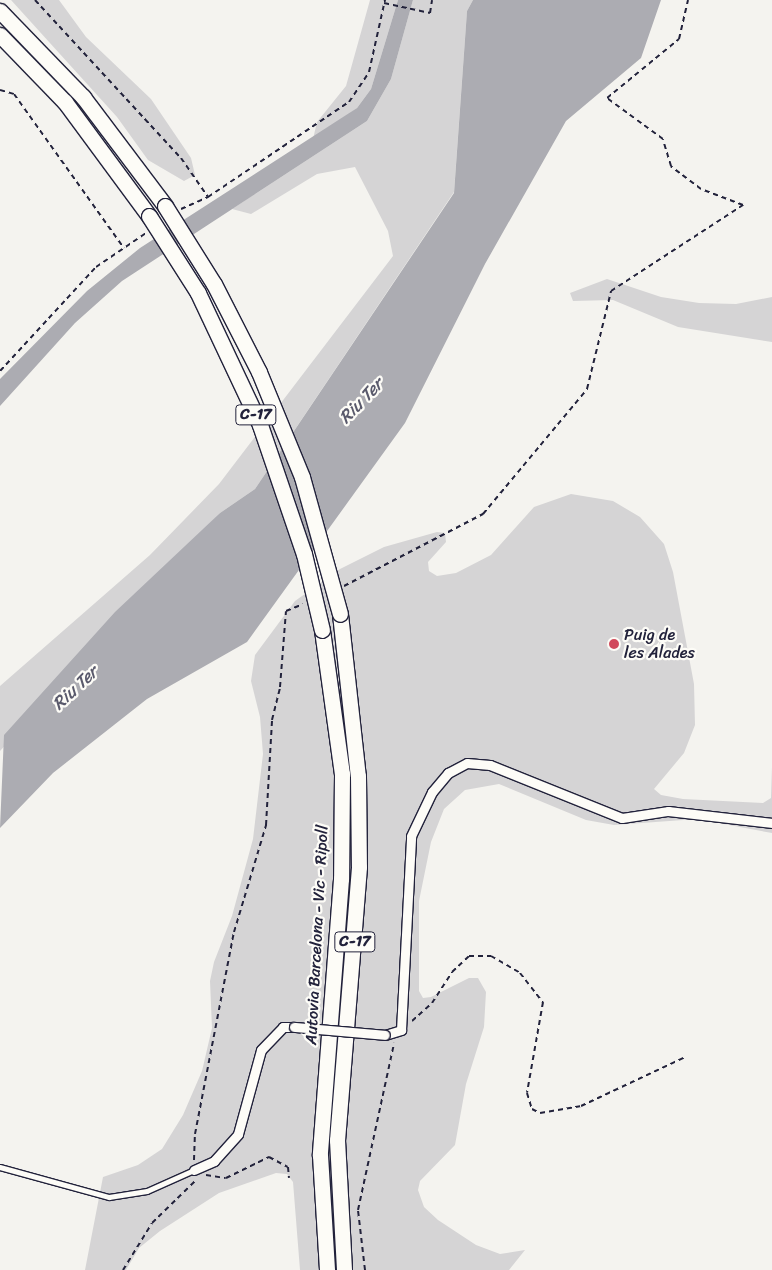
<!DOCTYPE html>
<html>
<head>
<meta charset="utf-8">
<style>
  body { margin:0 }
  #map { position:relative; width:772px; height:1270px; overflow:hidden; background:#f4f3ef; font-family:Sriracha,sans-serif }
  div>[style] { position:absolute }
  .green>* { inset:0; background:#d5d4d5 }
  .water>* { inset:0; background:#acacb2 }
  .path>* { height:2px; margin-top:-1px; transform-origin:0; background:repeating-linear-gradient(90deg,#22223b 0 5px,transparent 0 9px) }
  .roads { filter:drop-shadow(1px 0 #22223b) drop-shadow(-1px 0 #22223b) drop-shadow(0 1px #22223b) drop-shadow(0 -1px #22223b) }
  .service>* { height:4.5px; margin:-2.25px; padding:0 2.25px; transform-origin:2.25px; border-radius:2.25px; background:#fdfcf7 }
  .minor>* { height:9px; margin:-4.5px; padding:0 4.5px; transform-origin:4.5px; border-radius:4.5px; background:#fdfcf7 }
  .motorway>* { height:15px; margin:-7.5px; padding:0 7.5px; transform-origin:7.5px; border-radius:7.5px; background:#fdfcf7 }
  .bridges { filter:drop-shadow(1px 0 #22223b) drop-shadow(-1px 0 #22223b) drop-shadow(0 1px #22223b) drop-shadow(0 -1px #22223b) }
  .minor-bridge>* { height:9px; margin:-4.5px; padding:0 4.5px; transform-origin:4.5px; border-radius:4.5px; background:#fdfcf7 }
  .motorway-bridge>* { height:15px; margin:-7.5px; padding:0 7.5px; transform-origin:7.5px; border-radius:7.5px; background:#fdfcf7 }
  .dots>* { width:14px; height:14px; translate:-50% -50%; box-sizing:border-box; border:2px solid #fdfcf7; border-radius:50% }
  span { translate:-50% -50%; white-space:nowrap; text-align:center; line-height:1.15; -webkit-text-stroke:4.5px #fdfcf7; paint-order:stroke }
  .shield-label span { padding:1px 4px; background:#fdfcf7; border:1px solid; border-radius:4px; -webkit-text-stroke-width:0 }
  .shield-label { font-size:15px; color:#22223b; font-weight:700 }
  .poi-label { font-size:16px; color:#22223b }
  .left { translate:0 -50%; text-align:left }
  .street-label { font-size:16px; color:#22223b }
  .water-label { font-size:18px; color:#59596b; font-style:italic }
</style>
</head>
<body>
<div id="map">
  <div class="green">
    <i style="clip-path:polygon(11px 0,59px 0,86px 37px,151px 99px,191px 158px,195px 175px,184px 181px,148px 160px,117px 117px)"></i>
    <i style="clip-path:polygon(370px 0,398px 0,371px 89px,357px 108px,313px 139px,317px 122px,346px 86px)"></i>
    <i style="clip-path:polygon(413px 0,473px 0,467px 11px,454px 192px,255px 489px,220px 513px,0 751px,0 686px,150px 555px,219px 484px,393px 256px,388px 231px,355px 167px,317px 174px,251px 214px,232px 209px,367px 121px,391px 79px)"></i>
    <i style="clip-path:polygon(607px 279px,661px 297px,699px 303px,736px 304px,772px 297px,772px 342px,678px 327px,613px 300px,573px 301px,570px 293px)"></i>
    <i style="clip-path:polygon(571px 494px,613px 501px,640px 517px,664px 544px,673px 572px,694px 684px,695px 725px,684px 753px,654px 789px,661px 795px,683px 799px,763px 803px,771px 798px,772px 767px,772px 833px,697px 819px,614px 825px,586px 820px,499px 784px,465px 790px,444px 809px,431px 842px,419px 901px,419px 991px,423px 998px,431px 997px,469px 978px,478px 978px,486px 992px,484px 1027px,466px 1084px,455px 1145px,420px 1181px,418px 1190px,424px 1207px,438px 1220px,476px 1245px,500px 1254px,525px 1250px,509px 1270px,300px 1270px,293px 1182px,287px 1174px,276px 1173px,219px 1193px,160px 1231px,139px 1248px,126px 1270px,85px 1270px,103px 1177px,138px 1165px,162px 1149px,183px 1115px,202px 1071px,212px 1028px,210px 981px,214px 962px,232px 916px,253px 839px,263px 754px,260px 717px,251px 681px,255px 655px,295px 601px,340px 569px,384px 547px,437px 532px,445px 533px,446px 542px,428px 562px,429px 571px,437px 576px,456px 573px,491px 555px,534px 507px)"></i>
  </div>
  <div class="water">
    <i style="clip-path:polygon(398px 0,413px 0,391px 79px,367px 121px,122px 281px,75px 323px,0 406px,0 379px,87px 291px,140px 248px,357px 108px,371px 89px)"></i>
    <i style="clip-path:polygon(473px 0,661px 0,641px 58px,566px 121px,485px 264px,405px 423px,247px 642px,147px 699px,53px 773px,0 828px,4px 735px,115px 612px,220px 513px,255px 489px,454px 193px,467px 11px)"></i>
  </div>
  <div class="path">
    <i style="left:35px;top:0;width:215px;rotate:47.3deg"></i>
    <i style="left:181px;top:158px;width:47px;rotate:55.3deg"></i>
    <i style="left:384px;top:3px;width:47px;rotate:12.3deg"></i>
    <i style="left:430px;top:13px;width:13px;rotate:-81deg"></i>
    <i style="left:0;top:90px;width:15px;rotate:16deg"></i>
    <i style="left:14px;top:94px;width:189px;rotate:54.5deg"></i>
    <i style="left:181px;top:209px;width:30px;rotate:-24deg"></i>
    <i style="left:208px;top:197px;width:170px;rotate:-34deg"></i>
    <i style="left:349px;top:102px;width:36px;rotate:-56deg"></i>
    <i style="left:369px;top:72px;width:74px;rotate:-77.5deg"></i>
    <i style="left:0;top:371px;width:142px;rotate:-47.3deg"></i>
    <i style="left:96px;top:267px;width:60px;rotate:-34.2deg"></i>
    <i style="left:344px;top:586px;width:157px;rotate:-27.4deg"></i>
    <i style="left:483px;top:514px;width:163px;rotate:-50.2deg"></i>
    <i style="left:587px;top:389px;width:101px;rotate:-76.2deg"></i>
    <i style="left:611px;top:291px;width:158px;rotate:-33.1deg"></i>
    <i style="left:743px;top:205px;width:45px;rotate:-159.1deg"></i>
    <i style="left:701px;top:189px;width:38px;rotate:-143deg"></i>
    <i style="left:671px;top:166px;width:28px;rotate:-107deg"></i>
    <i style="left:663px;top:139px;width:69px;rotate:-143.8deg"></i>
    <i style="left:607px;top:98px;width:93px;rotate:-39.3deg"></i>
    <i style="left:679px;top:39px;width:40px;rotate:-77deg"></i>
    <i style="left:412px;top:1021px;width:27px;rotate:-42deg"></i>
    <i style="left:432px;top:1003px;width:37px;rotate:-57deg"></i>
    <i style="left:452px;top:972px;width:23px;rotate:-43deg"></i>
    <i style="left:469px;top:956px;width:22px"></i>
    <i style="left:491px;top:956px;width:34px;rotate:30deg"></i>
    <i style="left:520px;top:973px;width:37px;rotate:52deg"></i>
    <i style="left:543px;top:1002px;width:92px;rotate:100deg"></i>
    <i style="left:527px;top:1093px;width:17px;rotate:73deg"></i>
    <i style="left:532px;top:1109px;width:9px;rotate:27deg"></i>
    <i style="left:540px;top:1113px;width:42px;rotate:-9.7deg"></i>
    <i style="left:581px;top:1106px;width:115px;rotate:-25.2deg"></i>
    <i style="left:194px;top:1160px;width:26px;rotate:-88deg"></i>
    <i style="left:195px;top:1134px;width:206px;rotate:-79.1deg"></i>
    <i style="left:234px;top:932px;width:112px;rotate:-73.3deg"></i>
    <i style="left:266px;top:825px;width:105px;rotate:-86.7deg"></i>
    <i style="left:272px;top:720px;width:34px;rotate:-76deg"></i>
    <i style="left:280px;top:687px;width:76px;rotate:-85.5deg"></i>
    <i style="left:286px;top:611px;width:18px;rotate:-22deg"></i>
    <i style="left:206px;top:1175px;width:20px;rotate:9deg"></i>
    <i style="left:226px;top:1178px;width:48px;rotate:-26deg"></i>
    <i style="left:269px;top:1157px;width:21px;rotate:28deg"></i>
    <i style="left:288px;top:1167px;width:11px;rotate:85deg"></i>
    <i style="left:123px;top:1270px;width:55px;rotate:-58.3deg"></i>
    <i style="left:152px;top:1223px;width:62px;rotate:-44.3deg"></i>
    <i style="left:365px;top:1270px;width:60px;rotate:-96.7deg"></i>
    <i style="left:358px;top:1210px;width:171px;rotate:-77.8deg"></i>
  </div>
  <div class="roads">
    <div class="service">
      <i style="left:0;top:1167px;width:113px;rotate:15.4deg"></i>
      <i style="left:109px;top:1197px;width:38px;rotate:-9deg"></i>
      <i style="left:147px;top:1191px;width:51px;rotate:-24.1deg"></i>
    </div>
    <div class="minor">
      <i style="left:385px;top:1035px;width:17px;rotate:-17deg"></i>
      <i style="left:401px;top:1030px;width:194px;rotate:-87deg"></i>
      <i style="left:411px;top:836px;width:49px;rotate:-64.5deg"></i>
      <i style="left:432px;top:792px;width:25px;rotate:-50deg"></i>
      <i style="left:448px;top:773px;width:21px;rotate:-28deg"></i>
      <i style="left:467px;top:763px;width:23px;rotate:5deg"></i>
      <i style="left:490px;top:765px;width:142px;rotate:21.9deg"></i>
      <i style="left:622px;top:818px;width:47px;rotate:-8.7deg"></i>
      <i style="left:668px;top:811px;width:105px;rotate:6.6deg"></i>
      <i style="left:194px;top:1170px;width:22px;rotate:-24deg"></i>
      <i style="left:214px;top:1161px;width:36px;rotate:-48deg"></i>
      <i style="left:238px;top:1134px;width:87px;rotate:-74.7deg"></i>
      <i style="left:261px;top:1050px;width:32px;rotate:-46deg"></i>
      <i style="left:283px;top:1027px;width:11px"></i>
    </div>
    <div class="motorway">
      <i style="left:0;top:11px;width:120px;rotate:46deg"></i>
      <i style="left:83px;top:97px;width:136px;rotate:53deg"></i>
      <i style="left:0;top:35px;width:93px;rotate:45.9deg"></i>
      <i style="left:65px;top:102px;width:142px;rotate:53.6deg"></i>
      <i style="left:340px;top:614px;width:163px;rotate:83.7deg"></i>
      <i style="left:358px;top:776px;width:91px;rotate:89.4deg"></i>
      <i style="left:359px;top:867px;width:274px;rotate:94.6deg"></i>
      <i style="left:337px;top:1140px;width:130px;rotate:86.9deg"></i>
      <i style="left:322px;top:630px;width:145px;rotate:82.1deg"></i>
      <i style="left:342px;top:774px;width:105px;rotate:90.5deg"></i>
      <i style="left:341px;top:879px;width:277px;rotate:94.4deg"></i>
      <i style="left:320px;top:1155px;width:115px;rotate:86.5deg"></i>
    </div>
  </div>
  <div class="bridges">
    <div class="minor-bridge">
      <i style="left:294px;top:1027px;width:91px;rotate:5deg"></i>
    </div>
    <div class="motorway-bridge">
      <i style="left:165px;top:206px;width:92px;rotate:57.9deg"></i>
      <i style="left:214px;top:284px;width:99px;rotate:62.9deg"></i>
      <i style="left:259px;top:372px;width:113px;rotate:67.7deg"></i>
      <i style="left:302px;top:477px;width:142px;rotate:74.5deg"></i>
      <i style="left:149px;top:216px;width:91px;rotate:57.5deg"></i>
      <i style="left:198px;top:293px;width:146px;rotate:64.8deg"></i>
      <i style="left:260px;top:425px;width:136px;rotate:71.2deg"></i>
      <i style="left:304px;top:554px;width:78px;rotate:76.7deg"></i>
    </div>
  </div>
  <div class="dots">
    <i style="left:614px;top:644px;background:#d1495b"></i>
  </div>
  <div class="shield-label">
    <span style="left:256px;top:415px">C-17</span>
    <span style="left:355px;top:942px">C-17</span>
  </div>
  <div class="poi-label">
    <span class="left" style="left:624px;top:644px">Puig de<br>les Alades</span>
  </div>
  <div class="street-label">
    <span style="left:317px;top:935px;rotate:-87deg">Autovia Barcelona - Vic - Ripoll</span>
  </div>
  <div class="water-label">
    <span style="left:361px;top:401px;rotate:-46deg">Riu Ter</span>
    <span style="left:75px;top:688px;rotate:-43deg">Riu Ter</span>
  </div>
</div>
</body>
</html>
